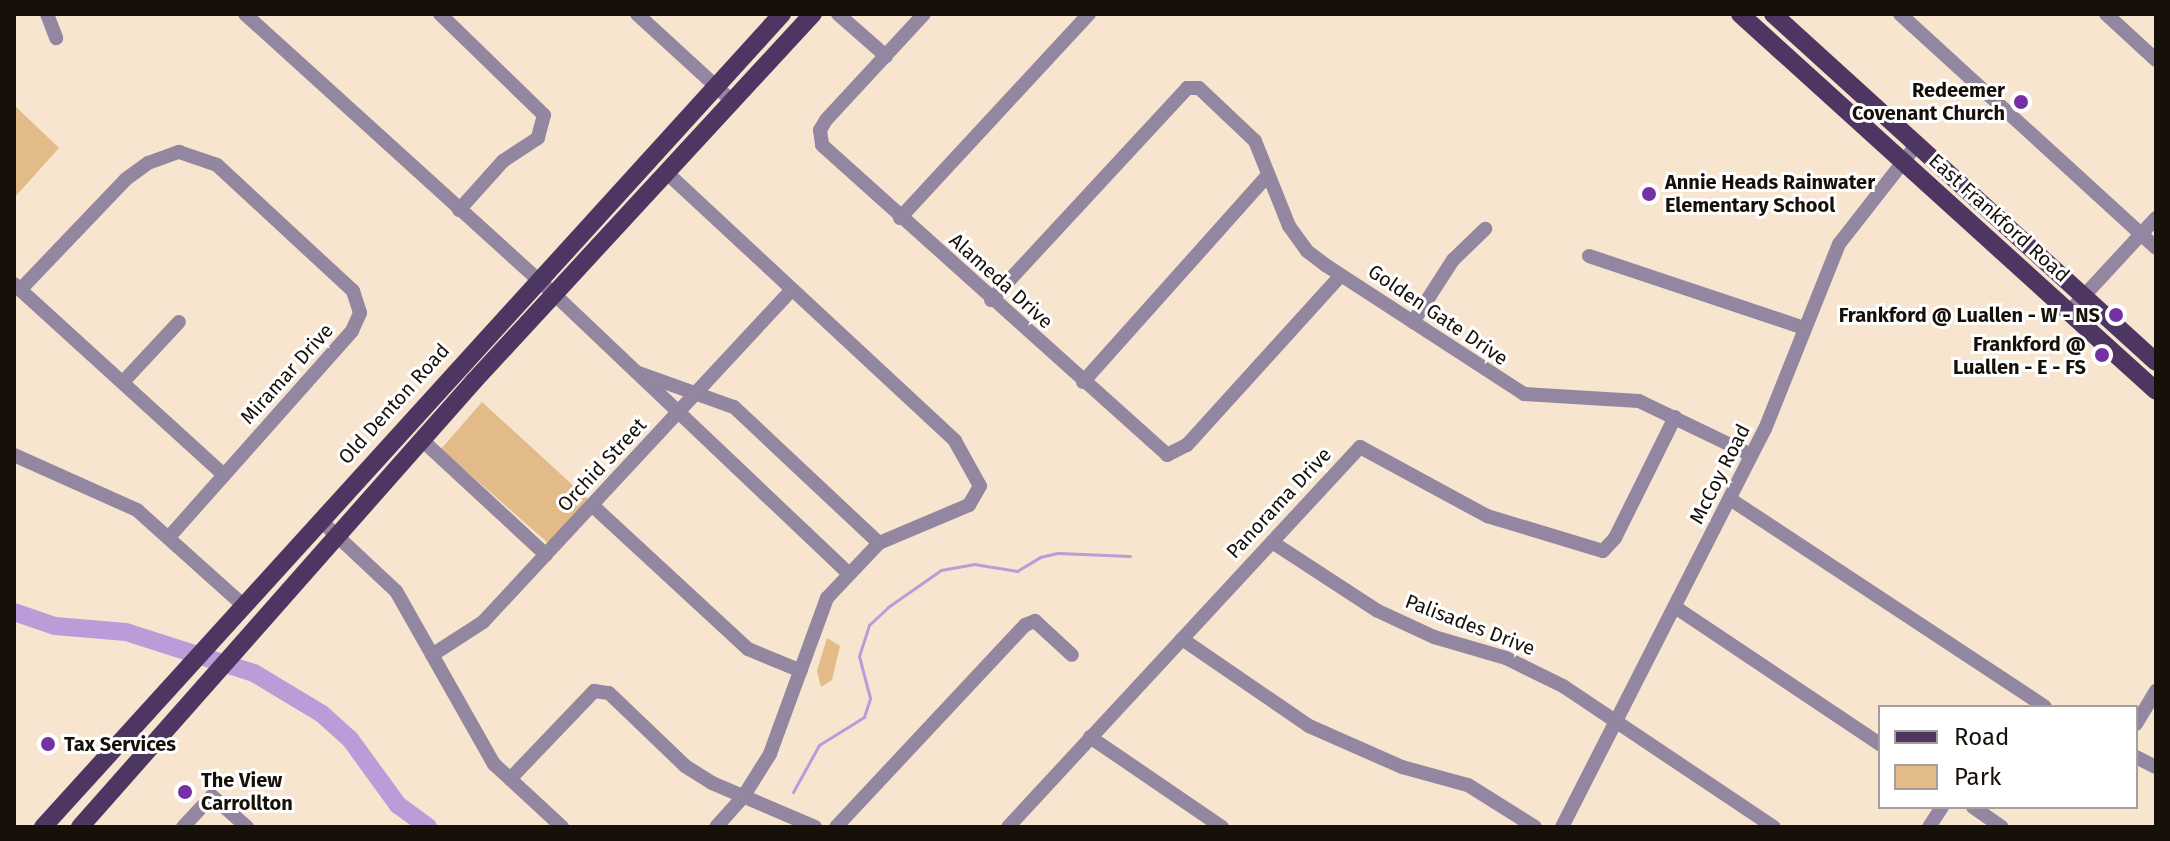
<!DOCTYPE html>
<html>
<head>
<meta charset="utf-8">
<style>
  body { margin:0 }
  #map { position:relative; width:2170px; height:841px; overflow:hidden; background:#f7e5cf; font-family:"Fira Sans",sans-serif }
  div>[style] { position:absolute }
  .green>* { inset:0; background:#e2bb89 }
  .stream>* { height:3px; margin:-1.5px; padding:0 1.5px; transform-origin:1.5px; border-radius:1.5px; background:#ba9cd8 }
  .river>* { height:18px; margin:-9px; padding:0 9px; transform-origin:9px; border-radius:9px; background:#ba9cd8 }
  .minor>* { height:14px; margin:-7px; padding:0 7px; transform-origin:7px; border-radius:7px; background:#9286a0 }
  .major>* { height:18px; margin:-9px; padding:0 9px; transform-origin:9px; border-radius:9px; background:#4d3662 }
  .dots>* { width:22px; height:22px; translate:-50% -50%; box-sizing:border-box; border:4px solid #fff; border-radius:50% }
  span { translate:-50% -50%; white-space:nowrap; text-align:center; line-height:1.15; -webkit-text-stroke:6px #fff; paint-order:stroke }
  .poi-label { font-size:20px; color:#161009; font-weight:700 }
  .right { translate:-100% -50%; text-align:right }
  .left { translate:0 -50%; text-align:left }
  .street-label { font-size:20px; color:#161009 }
  .frame { position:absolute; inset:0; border:16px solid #161009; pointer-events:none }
  .legend { position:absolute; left:1878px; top:705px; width:260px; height:104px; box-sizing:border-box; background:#fff; border:2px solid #a29f9d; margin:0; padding:10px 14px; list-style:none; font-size:24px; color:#161009 }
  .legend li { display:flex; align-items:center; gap:16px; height:40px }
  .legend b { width:40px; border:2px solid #a29f9d }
</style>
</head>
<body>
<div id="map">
  <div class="green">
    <i style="clip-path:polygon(14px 105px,59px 148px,14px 198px)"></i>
    <i style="clip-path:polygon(482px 402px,589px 500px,548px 543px,441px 449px)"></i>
    <i style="clip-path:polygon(827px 638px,840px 646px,832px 680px,821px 687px,817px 671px)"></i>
  </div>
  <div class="stream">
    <i style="left:793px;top:792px;width:54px;rotate:-61deg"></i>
    <i style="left:819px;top:745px;width:53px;rotate:-31.9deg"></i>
    <i style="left:864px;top:717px;width:20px;rotate:-72deg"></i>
    <i style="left:870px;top:698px;width:43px;rotate:-104.7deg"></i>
    <i style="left:859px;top:656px;width:33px;rotate:-72deg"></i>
    <i style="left:869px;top:625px;width:26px;rotate:-43deg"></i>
    <i style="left:888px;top:607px;width:65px;rotate:-34.9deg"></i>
    <i style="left:941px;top:570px;width:34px;rotate:-10deg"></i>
    <i style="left:974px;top:564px;width:44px;rotate:9.2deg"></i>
    <i style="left:1017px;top:571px;width:27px;rotate:-31deg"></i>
    <i style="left:1040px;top:557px;width:18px;rotate:-13deg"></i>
    <i style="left:1058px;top:553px;width:72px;rotate:2.4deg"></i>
  </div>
  <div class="river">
    <i style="left:14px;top:612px;width:43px;rotate:18.9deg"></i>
    <i style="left:55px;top:626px;width:71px;rotate:4.8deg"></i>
    <i style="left:126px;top:632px;width:134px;rotate:17.8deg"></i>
    <i style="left:254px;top:673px;width:79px;rotate:31.1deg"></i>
    <i style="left:322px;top:714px;width:38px;rotate:42deg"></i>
    <i style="left:350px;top:739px;width:82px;rotate:54deg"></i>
    <i style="left:398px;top:805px;width:37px;rotate:36deg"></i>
  </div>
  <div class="minor">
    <i style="left:47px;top:14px;width:26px;rotate:69deg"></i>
    <i style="left:245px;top:14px;width:416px;rotate:42.2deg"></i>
    <i style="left:553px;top:293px;width:407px;rotate:43.5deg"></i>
    <i style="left:440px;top:14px;width:145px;rotate:44.2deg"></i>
    <i style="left:544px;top:115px;width:24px;rotate:105deg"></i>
    <i style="left:538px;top:138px;width:42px;rotate:146.7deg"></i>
    <i style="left:503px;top:161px;width:66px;rotate:131.9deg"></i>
    <i style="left:637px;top:14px;width:129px;rotate:42.5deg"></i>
    <i style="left:838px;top:14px;width:64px;rotate:41.2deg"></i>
    <i style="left:924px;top:14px;width:144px;rotate:132.8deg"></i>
    <i style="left:826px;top:120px;width:12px;rotate:121deg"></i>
    <i style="left:820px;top:130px;width:15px;rotate:82deg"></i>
    <i style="left:822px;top:145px;width:464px;rotate:41.9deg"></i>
    <i style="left:1167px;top:455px;width:22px;rotate:-27deg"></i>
    <i style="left:1187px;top:445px;width:229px;rotate:-47.8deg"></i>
    <i style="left:1900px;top:14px;width:347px;rotate:42.4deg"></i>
    <i style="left:2106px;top:14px;width:68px;rotate:42.6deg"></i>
    <i style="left:666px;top:172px;width:395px;rotate:42.9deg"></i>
    <i style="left:955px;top:441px;width:51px;rotate:60.9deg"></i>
    <i style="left:980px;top:486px;width:22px;rotate:120deg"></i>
    <i style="left:969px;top:505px;width:98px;rotate:157.1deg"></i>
    <i style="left:879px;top:543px;width:76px;rotate:133.4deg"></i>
    <i style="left:827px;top:598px;width:166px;rotate:110.1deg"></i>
    <i style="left:770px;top:754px;width:51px;rotate:122.1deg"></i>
    <i style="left:743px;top:797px;width:40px;rotate:132deg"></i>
    <i style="left:900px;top:218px;width:278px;rotate:-47.2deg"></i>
    <i style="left:1589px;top:256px;width:227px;rotate:18.5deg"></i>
    <i style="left:14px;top:284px;width:284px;rotate:42.3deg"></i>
    <i style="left:20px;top:290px;width:153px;rotate:-46.3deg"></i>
    <i style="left:126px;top:179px;width:27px;rotate:-36deg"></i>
    <i style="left:148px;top:163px;width:33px;rotate:-20deg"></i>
    <i style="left:179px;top:152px;width:40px;rotate:18.9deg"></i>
    <i style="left:217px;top:165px;width:185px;rotate:42.8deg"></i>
    <i style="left:353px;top:291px;width:23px;rotate:72deg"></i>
    <i style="left:360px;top:313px;width:20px;rotate:114deg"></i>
    <i style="left:352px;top:331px;width:276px;rotate:131.6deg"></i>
    <i style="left:991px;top:300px;width:289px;rotate:-47.2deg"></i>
    <i style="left:1187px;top:88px;width:12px"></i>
    <i style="left:1199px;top:88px;width:77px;rotate:43.4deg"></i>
    <i style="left:1255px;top:141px;width:92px;rotate:68.2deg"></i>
    <i style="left:1289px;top:226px;width:31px;rotate:54deg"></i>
    <i style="left:1307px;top:251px;width:25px;rotate:37deg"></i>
    <i style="left:1327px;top:266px;width:235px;rotate:33deg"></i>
    <i style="left:1524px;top:394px;width:115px;rotate:3.5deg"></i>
    <i style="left:1639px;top:401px;width:124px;rotate:25.7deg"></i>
    <i style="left:2069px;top:312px;width:128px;rotate:-47.2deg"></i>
    <i style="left:1413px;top:322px;width:74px;rotate:-57.2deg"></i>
    <i style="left:1453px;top:260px;width:45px;rotate:-44.1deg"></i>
    <i style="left:636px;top:372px;width:104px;rotate:19.7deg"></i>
    <i style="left:734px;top:407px;width:199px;rotate:43.2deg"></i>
    <i style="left:123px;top:382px;width:82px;rotate:-47deg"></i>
    <i style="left:1083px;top:382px;width:278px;rotate:-48.2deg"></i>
    <i style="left:422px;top:440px;width:169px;rotate:42.8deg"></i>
    <i style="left:14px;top:455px;width:135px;rotate:24.1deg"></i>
    <i style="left:137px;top:510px;width:142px;rotate:41.9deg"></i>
    <i style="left:1730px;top:499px;width:377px;rotate:33.4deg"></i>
    <i style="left:592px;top:505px;width:212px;rotate:42.7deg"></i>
    <i style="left:748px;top:649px;width:57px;rotate:22.5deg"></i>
    <i style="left:320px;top:520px;width:104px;rotate:43.1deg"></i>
    <i style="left:396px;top:591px;width:199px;rotate:60.5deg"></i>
    <i style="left:494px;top:764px;width:93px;rotate:42.8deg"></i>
    <i style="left:1272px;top:542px;width:126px;rotate:33.1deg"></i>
    <i style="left:1378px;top:611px;width:62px;rotate:24.9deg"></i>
    <i style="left:1434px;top:637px;width:75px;rotate:16.3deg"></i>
    <i style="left:1506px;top:658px;width:64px;rotate:26.2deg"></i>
    <i style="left:1563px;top:686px;width:254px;rotate:33.8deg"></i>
    <i style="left:1675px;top:607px;width:247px;rotate:33.8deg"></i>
    <i style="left:1182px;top:639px;width:154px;rotate:34.4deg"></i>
    <i style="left:1309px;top:726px;width:102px;rotate:23.8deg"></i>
    <i style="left:1402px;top:767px;width:68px;rotate:15.3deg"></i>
    <i style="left:1468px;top:785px;width:79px;rotate:32.1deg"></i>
    <i style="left:432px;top:655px;width:61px;rotate:-32.9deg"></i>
    <i style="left:483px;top:622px;width:453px;rotate:-47.1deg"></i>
    <i style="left:2136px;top:724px;width:39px;rotate:-59deg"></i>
    <i style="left:1090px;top:737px;width:160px;rotate:34.3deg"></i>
    <i style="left:2136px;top:757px;width:22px;rotate:27deg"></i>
    <i style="left:510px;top:779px;width:122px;rotate:-46.3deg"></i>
    <i style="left:594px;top:691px;width:15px;rotate:8deg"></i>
    <i style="left:609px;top:693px;width:105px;rotate:43.8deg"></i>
    <i style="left:685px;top:766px;width:32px;rotate:32deg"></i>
    <i style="left:712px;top:783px;width:112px;rotate:23.1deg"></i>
    <i style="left:1973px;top:807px;width:35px;rotate:35deg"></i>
    <i style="left:183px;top:827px;width:42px;rotate:-46.9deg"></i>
    <i style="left:212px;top:796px;width:47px;rotate:41.5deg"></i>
    <i style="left:836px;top:827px;width:277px;rotate:-46.9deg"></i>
    <i style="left:1025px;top:625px;width:11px;rotate:-22deg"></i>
    <i style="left:1035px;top:621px;width:50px;rotate:42.6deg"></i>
    <i style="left:1008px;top:827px;width:518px;rotate:-47.19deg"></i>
    <i style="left:1360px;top:447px;width:145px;rotate:28.5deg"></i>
    <i style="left:1487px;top:516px;width:121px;rotate:16.8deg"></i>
    <i style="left:1603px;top:551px;width:18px;rotate:-47deg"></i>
    <i style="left:1615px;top:538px;width:135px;rotate:-63.6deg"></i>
    <i style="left:1562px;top:827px;width:447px;rotate:-63deg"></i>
    <i style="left:1765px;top:429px;width:199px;rotate:-68.2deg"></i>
    <i style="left:1839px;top:244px;width:127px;rotate:-52deg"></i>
    <i style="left:1929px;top:827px;width:24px;rotate:-57deg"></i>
  </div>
  <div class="major">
    <i style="left:1740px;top:14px;width:561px;rotate:42.18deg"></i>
    <i style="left:1773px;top:14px;width:517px;rotate:42.26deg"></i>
    <i style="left:43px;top:827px;width:1099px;rotate:-47.73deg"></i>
    <i style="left:80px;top:827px;width:595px;rotate:-48.54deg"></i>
    <i style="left:474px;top:381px;width:500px;rotate:-47.3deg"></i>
  </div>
  <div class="dots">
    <i style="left:2021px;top:102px;background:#7431a6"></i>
    <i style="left:1649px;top:194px;background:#7431a6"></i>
    <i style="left:2116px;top:315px;background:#7431a6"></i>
    <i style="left:2102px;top:355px;background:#7431a6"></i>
    <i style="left:48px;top:744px;background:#7431a6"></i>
    <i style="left:185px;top:792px;background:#7431a6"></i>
  </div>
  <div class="poi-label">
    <span class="right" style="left:2005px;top:102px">Redeemer<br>Covenant Church</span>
    <span class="left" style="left:1665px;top:194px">Annie Heads Rainwater<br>Elementary School</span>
    <span class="right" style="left:2100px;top:315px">Frankford @ Luallen - W - NS</span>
    <span class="right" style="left:2086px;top:356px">Frankford @<br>Luallen - E - FS</span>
    <span class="left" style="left:64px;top:744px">Tax Services</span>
    <span class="left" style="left:201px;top:792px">The View<br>Carrollton</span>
  </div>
  <div class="street-label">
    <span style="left:1999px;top:218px;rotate:42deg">East Frankford Road</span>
    <span style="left:1001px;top:281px;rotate:42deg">Alameda Drive</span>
    <span style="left:1438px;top:315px;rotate:34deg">Golden Gate Drive</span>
    <span style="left:287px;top:374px;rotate:-48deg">Miramar Drive</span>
    <span style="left:394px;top:404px;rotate:-48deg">Old Denton Road</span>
    <span style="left:602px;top:465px;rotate:-47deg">Orchid Street</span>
    <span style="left:1720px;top:474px;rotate:-63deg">McCoy Road</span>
    <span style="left:1279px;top:503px;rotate:-47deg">Panorama Drive</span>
    <span style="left:1470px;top:625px;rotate:21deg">Palisades Drive</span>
  </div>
  <div class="frame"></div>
  <ul class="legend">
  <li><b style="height:10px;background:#4d3662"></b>Road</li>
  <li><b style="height:22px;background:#e2bb89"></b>Park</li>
  </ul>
</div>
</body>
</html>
